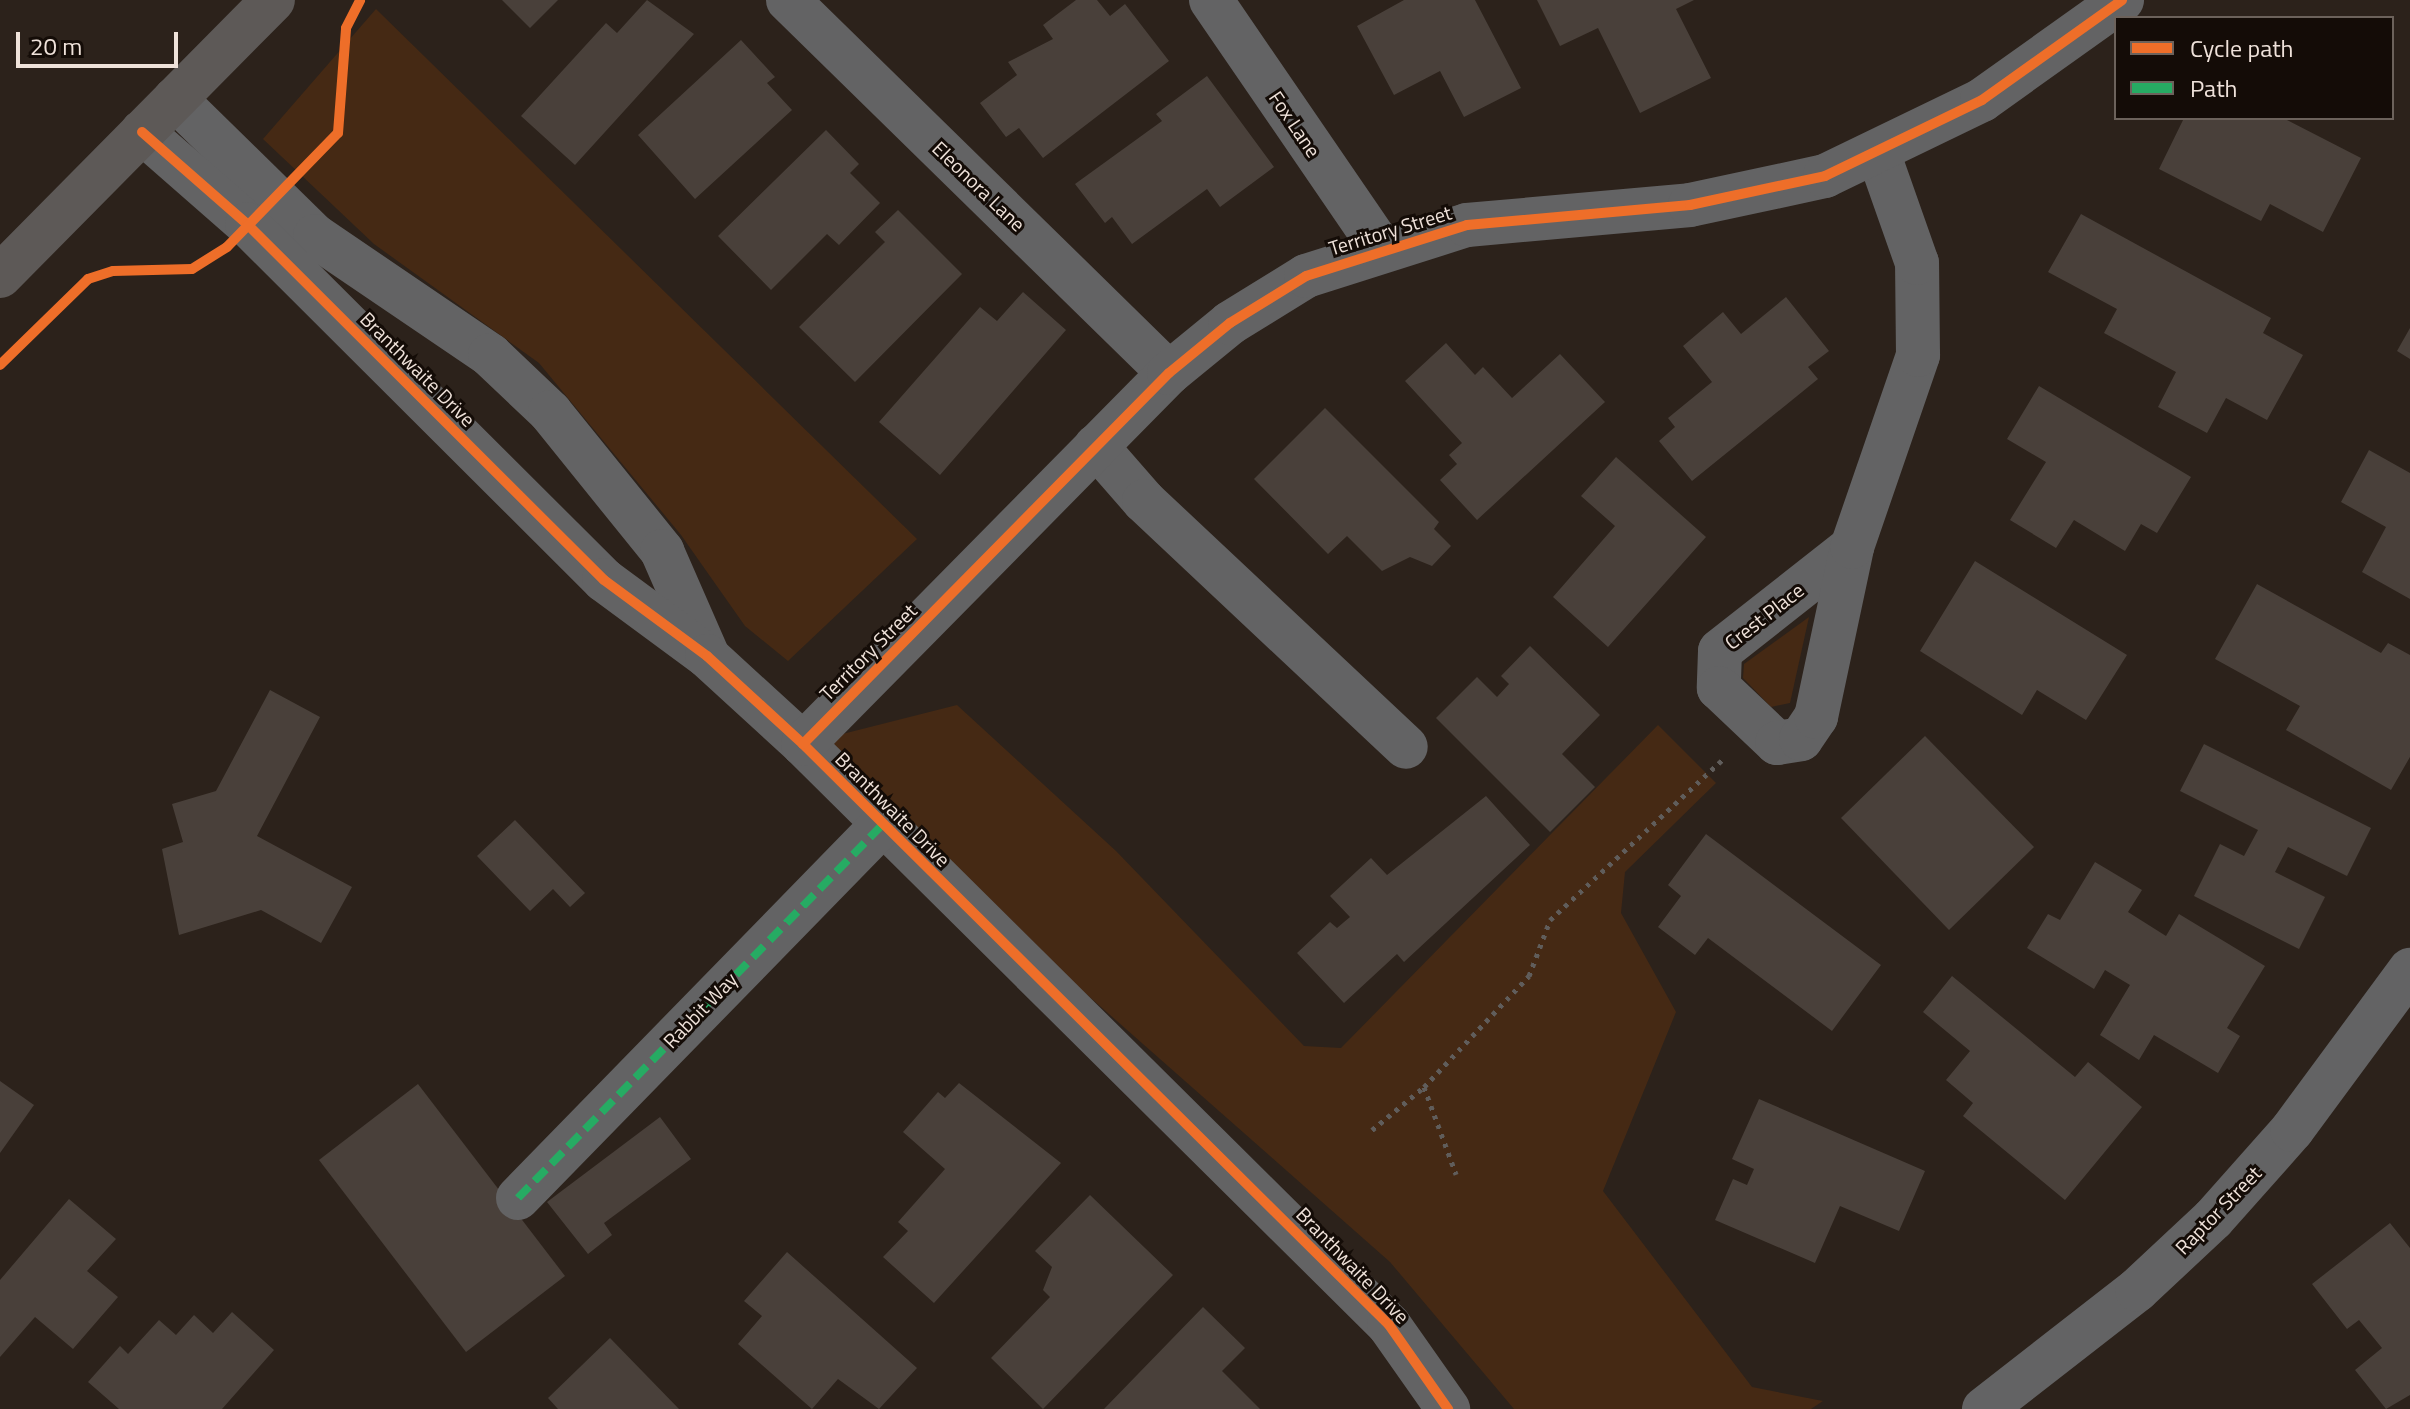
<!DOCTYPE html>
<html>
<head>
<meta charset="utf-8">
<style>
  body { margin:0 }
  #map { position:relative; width:2410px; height:1409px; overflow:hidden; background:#2c221b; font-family:"Titillium Web",sans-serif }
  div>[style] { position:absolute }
  .green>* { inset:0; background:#452914 }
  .building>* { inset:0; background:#49403a }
  .path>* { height:5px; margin-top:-2.5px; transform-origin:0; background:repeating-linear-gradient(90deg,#605d5b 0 4px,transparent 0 10px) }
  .minor>* { height:44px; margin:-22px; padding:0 22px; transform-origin:22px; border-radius:22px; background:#636364 }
  .major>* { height:44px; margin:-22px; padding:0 22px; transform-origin:22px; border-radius:22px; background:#5d5957 }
  .quiet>* { height:8px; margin-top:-4px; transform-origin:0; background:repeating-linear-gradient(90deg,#26ab63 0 16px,transparent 0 24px) }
  .cycleway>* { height:10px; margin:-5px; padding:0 5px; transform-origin:5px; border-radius:5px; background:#ee6e29 }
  span { translate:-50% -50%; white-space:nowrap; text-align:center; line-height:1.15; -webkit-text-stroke:6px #140c07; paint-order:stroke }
  .street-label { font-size:20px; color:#efe2da }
  .legend { position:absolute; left:2114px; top:16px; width:280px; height:104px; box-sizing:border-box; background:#140c07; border:2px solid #6c625b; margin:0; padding:10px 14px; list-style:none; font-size:24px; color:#efe2da }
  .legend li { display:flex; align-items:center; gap:16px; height:40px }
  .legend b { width:40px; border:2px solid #6c625b }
  .scale { position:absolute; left:16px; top:32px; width:162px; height:36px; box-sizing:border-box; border:4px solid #efe2da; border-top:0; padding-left:10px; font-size:24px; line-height:28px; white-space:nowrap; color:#efe2da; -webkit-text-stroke:6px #140c07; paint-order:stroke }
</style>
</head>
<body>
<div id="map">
  <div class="green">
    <i style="clip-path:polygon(376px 9px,917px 539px,788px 661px,745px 626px,681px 535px,539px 363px,374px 244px,263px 139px)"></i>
    <i style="clip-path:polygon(1809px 617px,1790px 703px,1771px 707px,1743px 678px,1744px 664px)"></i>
    <i style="clip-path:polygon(957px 705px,1116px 851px,1304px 1046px,1341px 1048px,1658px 725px,1716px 783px,1625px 872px,1621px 913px,1676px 1012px,1603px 1191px,1752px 1387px,1823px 1401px,1811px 1409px,1514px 1409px,1390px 1262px,803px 744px)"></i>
  </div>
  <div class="building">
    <i style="clip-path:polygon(502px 0,558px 0,530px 28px)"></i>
    <i style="clip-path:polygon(647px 0,694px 34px,575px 165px,521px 116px,606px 23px,617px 33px)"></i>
    <i style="clip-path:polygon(1076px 0,1097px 0,1110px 16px,1125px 4px,1169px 61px,1043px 158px,1019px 128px,1006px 137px,980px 103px,1017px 75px,1008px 62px,1053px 39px,1043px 25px)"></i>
    <i style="clip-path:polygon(1404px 0,1475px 0,1521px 88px,1464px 117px,1440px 71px,1394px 95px,1357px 26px)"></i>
    <i style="clip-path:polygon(1537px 0,1694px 0,1676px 9px,1711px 78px,1640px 113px,1598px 28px,1560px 46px)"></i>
    <i style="clip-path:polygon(741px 40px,775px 77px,767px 83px,792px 110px,695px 199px,638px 135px)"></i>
    <i style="clip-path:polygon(1207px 76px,1274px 167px,1220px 207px,1207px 189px,1132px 244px,1112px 217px,1105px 223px,1075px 184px,1162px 121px,1156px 114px)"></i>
    <i style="clip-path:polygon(2184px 118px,2283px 118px,2361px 158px,2323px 232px,2270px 204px,2261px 221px,2159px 169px)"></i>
    <i style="clip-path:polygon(826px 130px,859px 164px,850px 173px,880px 203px,839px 245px,827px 234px,771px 290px,718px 236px)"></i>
    <i style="clip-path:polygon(898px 210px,962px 274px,855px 382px,799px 327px,885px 242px,875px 232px)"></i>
    <i style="clip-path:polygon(2081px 214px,2271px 318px,2263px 333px,2303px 355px,2267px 420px,2226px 398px,2207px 433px,2158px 407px,2176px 372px,2104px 333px,2117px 309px,2048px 272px)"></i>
    <i style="clip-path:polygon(1023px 292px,1066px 330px,940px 475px,879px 422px,980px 307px,997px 321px)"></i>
    <i style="clip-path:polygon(1786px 297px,1829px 351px,1808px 367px,1818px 379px,1692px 481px,1659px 441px,1675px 427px,1668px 418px,1712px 382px,1683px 346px,1723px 312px,1741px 334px)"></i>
    <i style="clip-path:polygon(2410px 328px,2410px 359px,2397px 351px)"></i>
    <i style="clip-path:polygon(1446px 343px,1475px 375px,1483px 367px,1512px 398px,1560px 354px,1605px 402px,1477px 520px,1440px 480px,1457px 464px,1449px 455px,1462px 443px,1405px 381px)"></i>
    <i style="clip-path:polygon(2039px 386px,2191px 477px,2157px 533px,2141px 524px,2125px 551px,2074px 520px,2056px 548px,2010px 520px,2046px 462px,2007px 439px)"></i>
    <i style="clip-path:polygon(1325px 408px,1439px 522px,1434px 529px,1451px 546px,1432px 566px,1410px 557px,1382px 571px,1347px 536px,1328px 554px,1254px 479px)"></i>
    <i style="clip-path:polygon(2369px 450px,2410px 473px,2410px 599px,2362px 572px,2386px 527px,2341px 502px)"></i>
    <i style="clip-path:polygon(1616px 457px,1706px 537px,1608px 647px,1553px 597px,1615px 526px,1581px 496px)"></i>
    <i style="clip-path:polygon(1975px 561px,2127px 655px,2086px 720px,2037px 690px,2022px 715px,1920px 651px)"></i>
    <i style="clip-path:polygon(2257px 584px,2381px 653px,2388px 643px,2410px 655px,2410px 757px,2391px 790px,2286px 730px,2300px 706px,2215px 659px)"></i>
    <i style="clip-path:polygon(1530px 646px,1600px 715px,1562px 754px,1595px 787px,1550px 832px,1436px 718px,1477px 677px,1497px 697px,1509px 684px,1501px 676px)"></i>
    <i style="clip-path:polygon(270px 690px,320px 717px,257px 836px,352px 887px,321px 943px,261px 910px,179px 935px,162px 849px,183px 842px,172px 804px,216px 791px)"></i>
    <i style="clip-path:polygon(1925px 736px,2034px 847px,1949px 930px,1841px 818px)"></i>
    <i style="clip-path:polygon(2204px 744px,2371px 828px,2347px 876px,2288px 847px,2275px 872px,2325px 897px,2299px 949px,2194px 896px,2220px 844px,2244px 856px,2258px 830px,2180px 791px)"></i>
    <i style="clip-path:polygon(1486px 796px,1530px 845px,1404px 962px,1397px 954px,1344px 1003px,1297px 953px,1330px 922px,1337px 928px,1350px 917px,1330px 896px,1371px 858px,1387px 875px)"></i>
    <i style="clip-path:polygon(515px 820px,585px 893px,570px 907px,553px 889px,530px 911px,477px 856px)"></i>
    <i style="clip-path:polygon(1706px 834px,1881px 965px,1832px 1031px,1708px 938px,1695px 955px,1658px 927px,1681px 896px,1668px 885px)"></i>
    <i style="clip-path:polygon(2095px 862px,2142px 890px,2128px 912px,2166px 936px,2179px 914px,2265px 966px,2227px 1028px,2240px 1036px,2218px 1073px,2154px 1035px,2139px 1060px,2100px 1035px,2130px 985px,2105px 970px,2094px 989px,2027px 948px,2048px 914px,2060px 920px)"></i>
    <i style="clip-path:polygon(1952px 976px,2075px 1077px,2088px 1062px,2142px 1107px,2065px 1200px,1963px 1116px,1973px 1103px,1946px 1080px,1970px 1051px,1923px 1012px)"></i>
    <i style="clip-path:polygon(0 1081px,34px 1105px,0 1153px)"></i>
    <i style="clip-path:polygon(959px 1083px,1061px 1163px,934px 1303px,883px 1257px,908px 1231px,898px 1222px,945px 1169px,903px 1132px,938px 1092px,945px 1098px)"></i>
    <i style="clip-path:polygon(418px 1084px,565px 1276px,466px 1352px,319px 1160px)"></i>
    <i style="clip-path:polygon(1759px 1099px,1925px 1171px,1899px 1231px,1840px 1206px,1815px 1263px,1715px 1220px,1733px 1179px,1747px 1185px,1754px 1169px,1732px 1159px)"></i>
    <i style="clip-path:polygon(660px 1117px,691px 1159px,604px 1223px,612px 1235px,588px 1254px,547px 1202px)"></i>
    <i style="clip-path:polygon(1090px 1195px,1173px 1275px,1043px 1409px,991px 1358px,1050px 1297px,1043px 1290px,1052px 1267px,1035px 1251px)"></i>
    <i style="clip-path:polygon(69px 1199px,116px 1239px,87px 1271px,118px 1297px,73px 1349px,35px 1317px,0 1357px,0 1280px)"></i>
    <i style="clip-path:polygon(2390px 1223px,2410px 1248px,2410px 1395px,2386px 1409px,2355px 1370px,2382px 1348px,2359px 1320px,2347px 1329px,2312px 1284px)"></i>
    <i style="clip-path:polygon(787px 1252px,917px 1368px,879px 1409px,838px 1379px,812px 1409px,738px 1344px,762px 1316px,744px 1301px)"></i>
    <i style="clip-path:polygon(1203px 1307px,1245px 1348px,1222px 1371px,1260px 1409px,1104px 1409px)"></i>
    <i style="clip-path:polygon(232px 1312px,274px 1350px,222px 1409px,119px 1409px,88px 1382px,120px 1346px,128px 1354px,159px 1320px,176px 1335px,194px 1315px,213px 1333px)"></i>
    <i style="clip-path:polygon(610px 1338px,679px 1409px,558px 1409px,548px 1398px)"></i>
  </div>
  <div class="path">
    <i style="left:1424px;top:1087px;width:93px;rotate:69.8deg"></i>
    <i style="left:1372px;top:1130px;width:67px;rotate:-39.6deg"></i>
    <i style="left:1424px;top:1087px;width:153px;rotate:-46.6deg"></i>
    <i style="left:1529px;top:976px;width:60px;rotate:-69.4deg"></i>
    <i style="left:1550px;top:920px;width:235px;rotate:-42.9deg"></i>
  </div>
  <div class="minor">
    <i style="left:788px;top:0;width:533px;rotate:44.39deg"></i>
    <i style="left:1211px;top:0;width:299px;rotate:55.6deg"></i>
    <i style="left:175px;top:99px;width:196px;rotate:44.4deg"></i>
    <i style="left:315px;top:236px;width:212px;rotate:34.2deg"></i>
    <i style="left:490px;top:355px;width:83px;rotate:43.5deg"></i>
    <i style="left:550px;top:412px;width:179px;rotate:51.1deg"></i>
    <i style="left:662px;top:551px;width:112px;rotate:66.4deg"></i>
    <i style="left:142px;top:132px;width:140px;rotate:41.2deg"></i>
    <i style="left:247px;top:224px;width:504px;rotate:44.92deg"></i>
    <i style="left:604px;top:580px;width:128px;rotate:36.4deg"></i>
    <i style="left:707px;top:656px;width:130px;rotate:42.5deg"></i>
    <i style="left:803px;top:744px;width:825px;rotate:44.75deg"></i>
    <i style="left:1389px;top:1325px;width:103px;rotate:54.9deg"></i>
    <i style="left:1096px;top:446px;width:73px;rotate:48.9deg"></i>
    <i style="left:1144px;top:501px;width:359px;rotate:43.2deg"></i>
    <i style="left:1852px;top:547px;width:168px;rotate:141.8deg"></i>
    <i style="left:1720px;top:651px;width:37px;rotate:92deg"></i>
    <i style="left:1719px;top:688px;width:80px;rotate:43.5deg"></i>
    <i style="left:1777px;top:743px;width:24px;rotate:-9deg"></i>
    <i style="left:1801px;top:739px;width:27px;rotate:-56deg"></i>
    <i style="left:1816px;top:717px;width:174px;rotate:-78deg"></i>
    <i style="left:1852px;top:547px;width:203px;rotate:-71deg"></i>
    <i style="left:1918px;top:355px;width:92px;rotate:-90.6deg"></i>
    <i style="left:1917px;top:263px;width:118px;rotate:-109.4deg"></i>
    <i style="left:803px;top:744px;width:521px;rotate:-45.39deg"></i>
    <i style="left:1169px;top:373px;width:79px;rotate:-39.3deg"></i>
    <i style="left:1230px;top:323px;width:89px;rotate:-31.7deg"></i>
    <i style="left:1306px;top:276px;width:169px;rotate:-17.6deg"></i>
    <i style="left:1467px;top:225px;width:224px;rotate:-5.1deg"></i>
    <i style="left:1690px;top:205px;width:138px;rotate:-12.1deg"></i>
    <i style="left:1825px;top:176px;width:174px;rotate:-25.8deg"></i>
    <i style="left:1982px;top:100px;width:172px;rotate:-35.5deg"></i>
    <i style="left:518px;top:1198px;width:523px;rotate:-45.7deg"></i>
    <i style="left:1984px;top:1409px;width:194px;rotate:-37.9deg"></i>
    <i style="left:2137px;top:1290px;width:104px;rotate:-43.1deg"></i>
    <i style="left:2213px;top:1219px;width:119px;rotate:-48.4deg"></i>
    <i style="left:2292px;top:1130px;width:199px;rotate:-53.6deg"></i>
  </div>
  <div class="major">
    <i style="left:0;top:276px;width:388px;rotate:-45.3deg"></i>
  </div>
  <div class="quiet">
    <i style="left:518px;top:1198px;width:523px;rotate:-45.7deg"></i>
  </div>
  <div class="cycleway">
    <i style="left:142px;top:132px;width:140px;rotate:41.2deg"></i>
    <i style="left:247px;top:224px;width:504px;rotate:44.92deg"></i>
    <i style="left:604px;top:580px;width:128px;rotate:36.4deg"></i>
    <i style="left:707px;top:656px;width:130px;rotate:42.5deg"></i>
    <i style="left:803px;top:744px;width:825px;rotate:44.75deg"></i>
    <i style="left:1389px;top:1325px;width:103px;rotate:54.9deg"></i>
    <i style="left:0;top:365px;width:123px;rotate:-44.3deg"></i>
    <i style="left:88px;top:279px;width:26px;rotate:-18deg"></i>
    <i style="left:113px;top:271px;width:79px;rotate:-1.5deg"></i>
    <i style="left:192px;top:269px;width:41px;rotate:-32.2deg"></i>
    <i style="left:227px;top:247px;width:159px;rotate:-45.8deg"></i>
    <i style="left:338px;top:133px;width:105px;rotate:-85.6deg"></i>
    <i style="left:346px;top:28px;width:31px;rotate:-63deg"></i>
    <i style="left:803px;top:744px;width:521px;rotate:-45.39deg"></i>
    <i style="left:1169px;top:373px;width:79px;rotate:-39.3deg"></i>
    <i style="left:1230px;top:323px;width:89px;rotate:-31.7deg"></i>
    <i style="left:1306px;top:276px;width:169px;rotate:-17.6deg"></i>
    <i style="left:1467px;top:225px;width:224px;rotate:-5.1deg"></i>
    <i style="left:1690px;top:205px;width:138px;rotate:-12.1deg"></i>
    <i style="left:1825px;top:176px;width:174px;rotate:-25.8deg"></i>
    <i style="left:1982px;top:100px;width:172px;rotate:-35.5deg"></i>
  </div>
  <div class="street-label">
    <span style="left:1295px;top:124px;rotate:56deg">Fox Lane</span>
    <span style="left:979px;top:186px;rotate:44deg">Eleonora Lane</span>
    <span style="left:1390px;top:230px;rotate:-17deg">Territory Street</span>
    <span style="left:418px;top:369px;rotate:45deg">Branthwaite Drive</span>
    <span style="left:1764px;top:616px;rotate:-38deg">Crest Place</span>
    <span style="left:868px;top:652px;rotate:-45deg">Territory Street</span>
    <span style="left:893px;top:809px;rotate:45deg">Branthwaite Drive</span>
    <span style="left:700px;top:1010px;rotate:-46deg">Rabbit Way</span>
    <span style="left:2218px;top:1210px;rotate:-46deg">Raptor Street</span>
    <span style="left:1353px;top:1265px;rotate:46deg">Branthwaite Drive</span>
  </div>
  <ul class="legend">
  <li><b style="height:10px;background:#ee6e29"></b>Cycle path</li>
  <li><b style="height:10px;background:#26ab63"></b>Path</li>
  </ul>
  <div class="scale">20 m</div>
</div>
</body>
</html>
